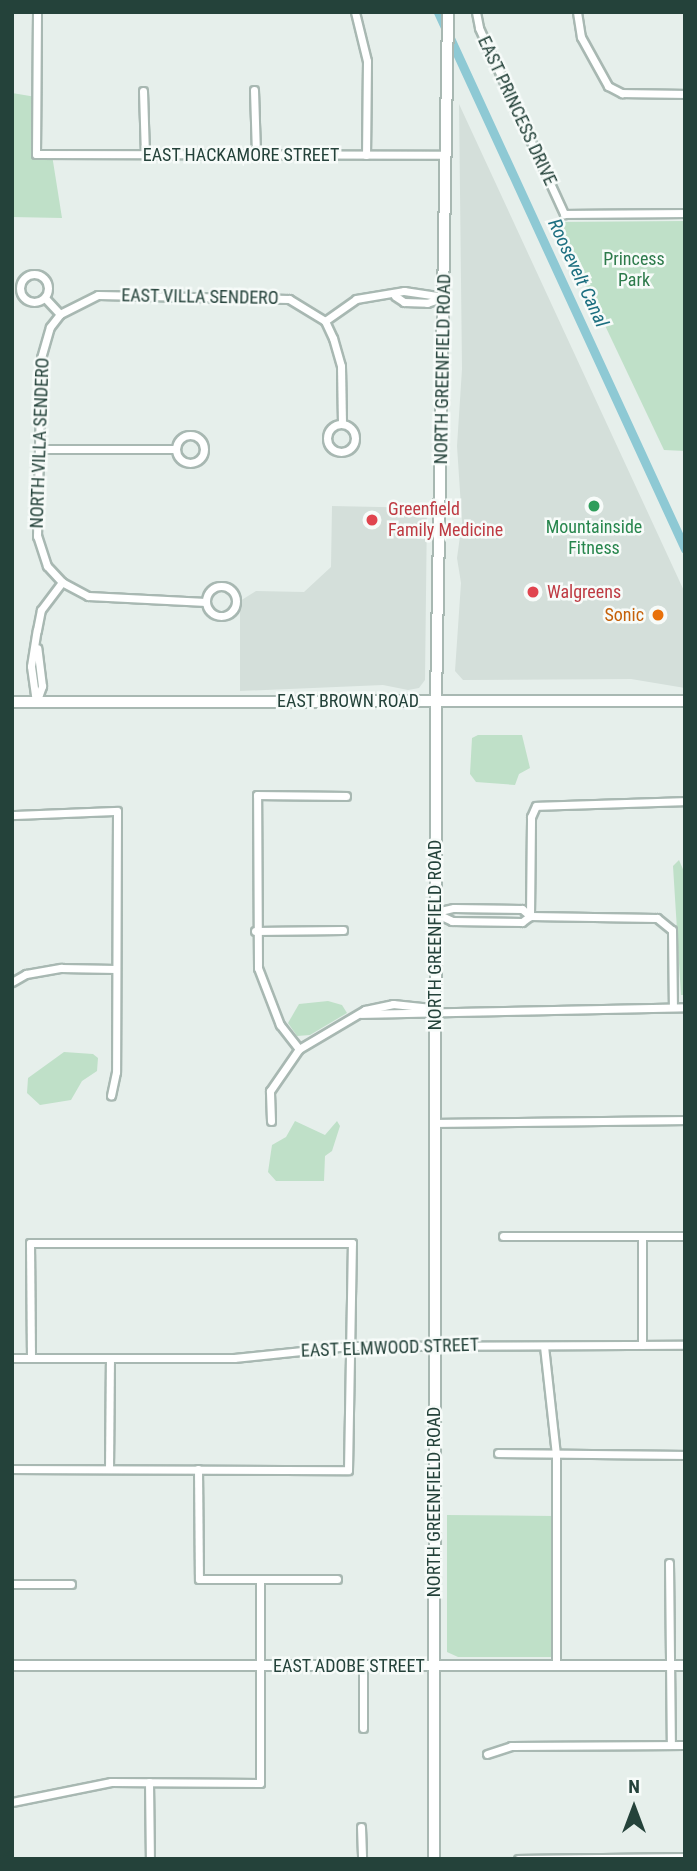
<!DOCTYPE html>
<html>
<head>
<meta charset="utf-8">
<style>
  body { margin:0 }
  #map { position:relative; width:697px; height:1871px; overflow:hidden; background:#e6efeb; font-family:"Roboto Condensed",sans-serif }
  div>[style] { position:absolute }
  .built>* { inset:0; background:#d4dfda }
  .green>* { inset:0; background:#bfe0c8 }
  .canal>* { height:9px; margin:-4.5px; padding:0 4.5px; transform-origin:4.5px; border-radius:4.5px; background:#8ec9d4 }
  .roads { filter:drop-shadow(2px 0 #a8b8b2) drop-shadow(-2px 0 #a8b8b2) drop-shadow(0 2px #a8b8b2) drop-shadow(0 -2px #a8b8b2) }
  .minor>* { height:7px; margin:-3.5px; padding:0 3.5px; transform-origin:3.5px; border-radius:3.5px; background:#fff }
  .minor>.ring { margin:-3.5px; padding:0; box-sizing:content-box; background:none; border:7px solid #fff; border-radius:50% }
  .tertiary>* { height:9px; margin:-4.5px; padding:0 4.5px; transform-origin:4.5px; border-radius:4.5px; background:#fff }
  .secondary>* { height:10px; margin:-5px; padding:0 5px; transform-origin:5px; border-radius:5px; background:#fff }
  .dots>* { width:19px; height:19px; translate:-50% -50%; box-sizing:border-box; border:4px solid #f7fbf9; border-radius:50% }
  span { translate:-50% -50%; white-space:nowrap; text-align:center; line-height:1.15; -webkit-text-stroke:5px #f7fbf9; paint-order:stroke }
  .street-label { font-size:18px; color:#24423a }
  .park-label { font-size:18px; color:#2d7a4b }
  .health-label { font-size:18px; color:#be3a42 }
  .left { translate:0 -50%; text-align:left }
  .leisure-label { font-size:18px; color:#27864d }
  .food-label { font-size:18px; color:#c56008 }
  .right { translate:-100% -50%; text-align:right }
  .water-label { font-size:19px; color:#1c6f80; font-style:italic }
  .frame { position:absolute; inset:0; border:14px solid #24423a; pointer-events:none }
  .north { position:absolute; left:599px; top:1773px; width:70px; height:70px; -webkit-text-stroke:5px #f7fbf9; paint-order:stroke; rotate:0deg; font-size:19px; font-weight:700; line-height:28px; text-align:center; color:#24423a }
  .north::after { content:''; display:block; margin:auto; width:24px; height:32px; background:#24423a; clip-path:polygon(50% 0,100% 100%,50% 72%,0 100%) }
</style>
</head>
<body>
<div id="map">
  <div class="built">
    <i style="clip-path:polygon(459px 104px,685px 593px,685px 688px,631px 679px,463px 680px,455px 671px,461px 583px,457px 558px,462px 522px,457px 446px,462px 369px)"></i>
    <i style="clip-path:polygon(332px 506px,427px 508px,425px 680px,419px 688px,408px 690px,383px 685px,240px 691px,240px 601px,256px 591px,304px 592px,331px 567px)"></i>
  </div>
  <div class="green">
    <i style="clip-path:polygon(12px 93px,36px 97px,36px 154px,52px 155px,62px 218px,12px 217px)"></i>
    <i style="clip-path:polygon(685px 221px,685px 451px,664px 450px,556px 222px)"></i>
    <i style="clip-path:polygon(478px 735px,522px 735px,530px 768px,519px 774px,515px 785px,476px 782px,470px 774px,472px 738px)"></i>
    <i style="clip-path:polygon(679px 860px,685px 874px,685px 995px,681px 995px,673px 866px)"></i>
    <i style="clip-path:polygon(328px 1001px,342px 1005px,347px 1013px,310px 1035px,297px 1036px,288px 1023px,299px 1004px)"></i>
    <i style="clip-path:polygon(64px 1052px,93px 1054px,98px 1058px,97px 1071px,82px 1081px,71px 1100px,40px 1105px,27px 1093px,28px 1078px)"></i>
    <i style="clip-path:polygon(295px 1121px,325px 1135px,337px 1121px,340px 1126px,332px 1151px,325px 1156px,324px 1181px,276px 1181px,268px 1172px,272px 1145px,286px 1137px)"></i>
    <i style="clip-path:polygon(447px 1515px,554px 1516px,555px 1657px,458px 1657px,447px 1652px)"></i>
  </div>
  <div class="canal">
    <i style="left:438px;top:12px;width:591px;rotate:65.3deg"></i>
  </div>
  <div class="roads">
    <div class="minor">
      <i style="left:37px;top:12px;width:142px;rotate:90.4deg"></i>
      <i style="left:36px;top:154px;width:410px;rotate:0.1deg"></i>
      <i style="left:355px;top:12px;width:50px;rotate:76.2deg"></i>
      <i style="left:367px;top:61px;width:94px;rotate:90.6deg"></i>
      <i style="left:476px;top:12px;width:16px;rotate:79deg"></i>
      <i style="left:479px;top:28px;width:205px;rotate:65.4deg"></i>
      <i style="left:564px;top:214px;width:121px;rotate:-0.5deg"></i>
      <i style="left:577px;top:12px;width:25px;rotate:81deg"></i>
      <i style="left:581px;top:37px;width:56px;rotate:61.1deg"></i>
      <i style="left:608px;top:86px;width:16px;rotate:27deg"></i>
      <i style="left:622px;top:93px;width:63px;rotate:0.9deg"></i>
      <i style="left:254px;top:90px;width:64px;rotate:88.2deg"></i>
      <i style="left:143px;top:91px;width:63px;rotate:88.2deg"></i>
      <i class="ring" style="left:20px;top:274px;width:21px;height:21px"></i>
      <i style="left:395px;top:296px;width:11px;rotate:34deg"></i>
      <i style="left:404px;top:302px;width:23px;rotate:2deg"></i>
      <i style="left:427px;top:303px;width:18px;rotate:-19deg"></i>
      <i style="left:45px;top:298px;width:22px;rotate:47deg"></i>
      <i style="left:325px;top:321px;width:38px;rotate:-35deg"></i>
      <i style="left:356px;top:299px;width:49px;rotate:-9.5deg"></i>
      <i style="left:404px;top:291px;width:40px;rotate:8.5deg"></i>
      <i class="ring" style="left:327px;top:424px;width:21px;height:21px"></i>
      <i class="ring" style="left:176px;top:435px;width:21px;height:21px"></i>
      <i style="left:39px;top:449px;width:137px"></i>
      <i class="ring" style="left:206px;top:586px;width:23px;height:23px"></i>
      <i style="left:206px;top:602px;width:118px;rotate:-177.1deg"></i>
      <i style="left:88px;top:596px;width:30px;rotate:-152deg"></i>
      <i style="left:62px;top:582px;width:22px;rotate:-133deg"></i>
      <i style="left:47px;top:566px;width:32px;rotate:-108deg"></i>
      <i style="left:37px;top:536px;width:178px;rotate:-88.7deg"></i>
      <i style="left:41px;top:358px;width:32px;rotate:-74deg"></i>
      <i style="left:50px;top:327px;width:16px;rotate:-52deg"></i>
      <i style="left:60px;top:314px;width:42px;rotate:-26.6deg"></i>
      <i style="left:98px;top:295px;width:191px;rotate:1.2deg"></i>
      <i style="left:289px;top:299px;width:42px;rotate:31.4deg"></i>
      <i style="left:325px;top:321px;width:19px;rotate:65deg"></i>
      <i style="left:333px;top:338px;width:29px;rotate:74deg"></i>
      <i style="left:341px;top:366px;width:58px;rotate:89deg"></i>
      <i style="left:37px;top:700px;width:15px;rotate:-70deg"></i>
      <i style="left:42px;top:686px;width:38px;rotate:-97deg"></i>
      <i style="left:36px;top:702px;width:36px;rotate:-98deg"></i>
      <i style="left:31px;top:666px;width:36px;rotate:-81deg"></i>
      <i style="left:37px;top:630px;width:20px;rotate:-79deg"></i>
      <i style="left:41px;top:610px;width:35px;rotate:-53deg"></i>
      <i style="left:12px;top:815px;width:105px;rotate:-2.2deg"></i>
      <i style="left:117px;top:811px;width:261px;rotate:90.2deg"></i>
      <i style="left:116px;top:1072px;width:24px;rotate:102deg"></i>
      <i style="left:436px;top:912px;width:18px;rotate:-13deg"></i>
      <i style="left:454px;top:908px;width:68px;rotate:0.8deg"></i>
      <i style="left:522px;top:909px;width:11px;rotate:41deg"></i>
      <i style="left:435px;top:913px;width:19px;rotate:25deg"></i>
      <i style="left:452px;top:921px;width:70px;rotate:0.8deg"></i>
      <i style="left:522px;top:922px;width:10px;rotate:-37deg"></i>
      <i style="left:530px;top:916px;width:127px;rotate:0.9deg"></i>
      <i style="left:657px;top:918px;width:19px;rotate:39deg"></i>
      <i style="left:672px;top:930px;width:77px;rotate:89.3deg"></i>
      <i style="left:530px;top:916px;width:99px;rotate:-89.4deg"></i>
      <i style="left:531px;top:817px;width:12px;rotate:-66deg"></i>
      <i style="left:536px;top:806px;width:149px;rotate:-1.9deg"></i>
      <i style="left:255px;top:931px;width:88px;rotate:-0.7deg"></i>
      <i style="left:12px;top:982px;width:16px;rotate:-30deg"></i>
      <i style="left:26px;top:974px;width:36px;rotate:-10deg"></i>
      <i style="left:61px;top:968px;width:55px;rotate:1deg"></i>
      <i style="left:361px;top:1014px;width:324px;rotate:-1.2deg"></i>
      <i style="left:299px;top:1049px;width:31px;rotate:-128deg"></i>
      <i style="left:280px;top:1025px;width:61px;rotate:-111.1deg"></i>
      <i style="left:258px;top:968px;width:173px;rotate:-90.3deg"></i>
      <i style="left:257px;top:795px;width:89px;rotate:0.6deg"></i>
      <i style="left:271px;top:1121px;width:30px;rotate:-92deg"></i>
      <i style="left:270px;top:1091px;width:51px;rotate:-55.4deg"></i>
      <i style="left:299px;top:1049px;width:77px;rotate:-30.6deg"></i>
      <i style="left:365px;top:1010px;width:29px;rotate:-12deg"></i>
      <i style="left:393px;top:1004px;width:36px;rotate:6deg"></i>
      <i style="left:435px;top:1123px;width:250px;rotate:-0.7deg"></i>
      <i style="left:503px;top:1236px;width:182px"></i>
      <i style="left:642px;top:1236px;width:109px;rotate:90deg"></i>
      <i style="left:544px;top:1346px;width:109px;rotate:83.7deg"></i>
      <i style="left:556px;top:1454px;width:211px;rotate:90deg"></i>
      <i style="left:12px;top:1358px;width:222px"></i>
      <i style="left:234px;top:1358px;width:118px;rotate:-5.9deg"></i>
      <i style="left:351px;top:1346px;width:334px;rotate:-0.2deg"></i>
      <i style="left:498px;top:1453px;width:187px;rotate:0.6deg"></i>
      <i style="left:12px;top:1469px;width:336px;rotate:0.2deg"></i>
      <i style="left:348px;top:1470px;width:227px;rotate:-89deg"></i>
      <i style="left:352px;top:1243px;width:322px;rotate:180deg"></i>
      <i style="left:30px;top:1243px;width:115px;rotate:89.5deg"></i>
      <i style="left:109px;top:1469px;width:111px;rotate:-89.5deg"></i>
      <i style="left:198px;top:1469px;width:110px;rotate:89.5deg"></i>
      <i style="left:199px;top:1579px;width:138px"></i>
      <i style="left:669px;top:1563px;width:182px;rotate:89.4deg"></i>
      <i style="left:12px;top:1584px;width:59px"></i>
      <i style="left:363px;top:1666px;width:62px;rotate:90deg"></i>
      <i style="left:487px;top:1754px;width:25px;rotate:-18deg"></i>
      <i style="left:511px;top:1746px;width:174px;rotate:-0.3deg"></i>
      <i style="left:149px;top:1782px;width:77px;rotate:89.3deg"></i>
      <i style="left:12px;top:1802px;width:101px;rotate:-11.4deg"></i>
      <i style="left:111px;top:1782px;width:149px;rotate:0.4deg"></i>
      <i style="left:260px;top:1783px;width:204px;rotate:-90deg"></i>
      <i style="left:361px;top:1827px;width:32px;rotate:88deg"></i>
      <i style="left:518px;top:1859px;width:167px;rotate:-0.7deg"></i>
    </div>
    <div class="tertiary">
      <i style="left:12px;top:1665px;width:673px"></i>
    </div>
    <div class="secondary">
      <i style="left:12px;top:702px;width:673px;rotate:-0.09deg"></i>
      <i style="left:434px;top:1859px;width:1158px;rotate:-89.9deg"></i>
      <i style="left:436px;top:701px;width:689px;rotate:-89deg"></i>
    </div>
  </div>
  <div class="dots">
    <i style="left:594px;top:506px;background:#2e9e5b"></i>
    <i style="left:372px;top:520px;background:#e0444e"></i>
    <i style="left:533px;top:592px;background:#e0444e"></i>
    <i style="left:658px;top:615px;background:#e8710a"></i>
  </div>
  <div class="street-label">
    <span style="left:517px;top:111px;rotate:65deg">EAST PRINCESS DRIVE</span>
    <span style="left:241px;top:155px">EAST HACKAMORE STREET</span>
    <span style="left:200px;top:297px;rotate:1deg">EAST VILLA SENDERO</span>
    <span style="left:443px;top:369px;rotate:-89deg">NORTH GREENFIELD ROAD</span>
    <span style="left:40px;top:443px;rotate:-88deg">NORTH VILLA SENDERO</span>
    <span style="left:348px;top:701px">EAST BROWN ROAD</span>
    <span style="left:435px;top:935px;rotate:-90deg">NORTH GREENFIELD ROAD</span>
    <span style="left:390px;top:1348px;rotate:-2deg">EAST ELMWOOD STREET</span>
    <span style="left:434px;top:1502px;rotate:-90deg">NORTH GREENFIELD ROAD</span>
    <span style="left:349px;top:1666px">EAST ADOBE STREET</span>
  </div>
  <div class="park-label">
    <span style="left:634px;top:270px">Princess<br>Park</span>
  </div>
  <div class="health-label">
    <span class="left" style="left:388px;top:520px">Greenfield<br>Family Medicine</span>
    <span class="left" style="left:547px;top:592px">Walgreens</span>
  </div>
  <div class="leisure-label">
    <span style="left:594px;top:538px">Mountainside<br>Fitness</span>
  </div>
  <div class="food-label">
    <span class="right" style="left:644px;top:615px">Sonic</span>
  </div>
  <div class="water-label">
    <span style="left:578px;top:273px;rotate:65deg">Roosevelt Canal</span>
  </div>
  <div class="frame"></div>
  <div class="north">N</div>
</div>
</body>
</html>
